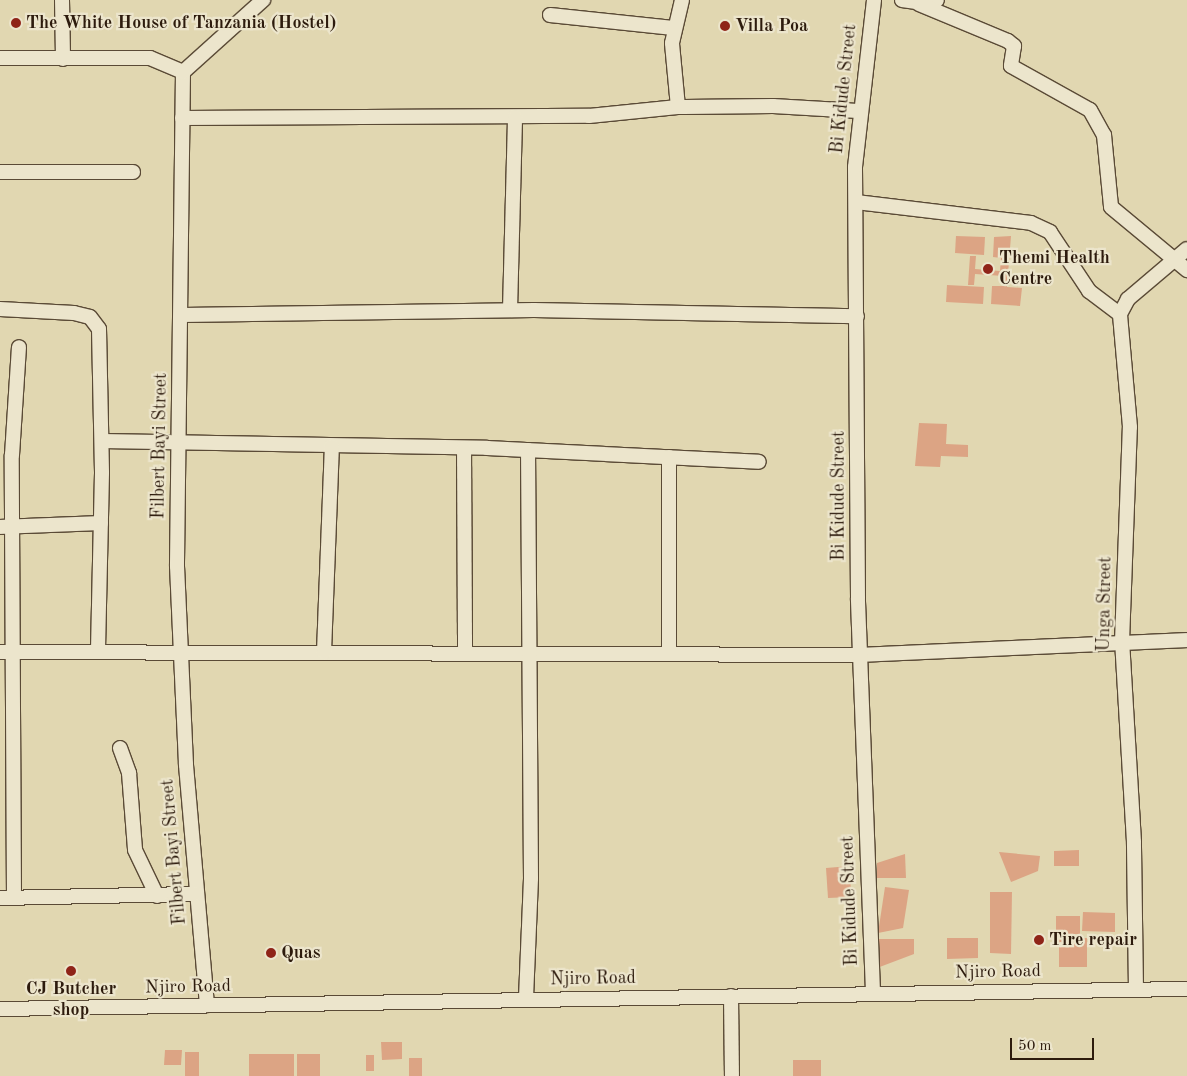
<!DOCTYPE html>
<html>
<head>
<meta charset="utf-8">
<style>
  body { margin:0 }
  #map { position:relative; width:1187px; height:1076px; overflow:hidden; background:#e1d7b1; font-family:"Old Standard TT",serif }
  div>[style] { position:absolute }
  .building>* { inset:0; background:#dca484 }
  .roads { filter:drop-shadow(1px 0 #5a4a36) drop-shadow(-1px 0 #5a4a36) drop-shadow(0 1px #5a4a36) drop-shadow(0 -1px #5a4a36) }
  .minor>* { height:14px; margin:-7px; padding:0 7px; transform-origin:7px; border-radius:7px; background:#ece5cc }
  .dots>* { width:14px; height:14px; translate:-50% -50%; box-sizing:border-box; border:2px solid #ece5cc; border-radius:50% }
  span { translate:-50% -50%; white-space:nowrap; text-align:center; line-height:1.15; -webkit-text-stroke:4.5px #ece5cc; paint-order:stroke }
  .poi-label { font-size:18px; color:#2d1b0d; font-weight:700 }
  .left { translate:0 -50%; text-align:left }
  .street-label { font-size:18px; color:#2d1b0d }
  .scale { position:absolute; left:1010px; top:1038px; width:84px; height:22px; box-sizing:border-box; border:2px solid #2d1b0d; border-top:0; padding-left:6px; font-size:15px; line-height:18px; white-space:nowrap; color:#2d1b0d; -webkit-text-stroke:4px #ece5cc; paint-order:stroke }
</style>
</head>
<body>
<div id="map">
  <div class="building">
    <i style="clip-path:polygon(956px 236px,985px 237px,984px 255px,955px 253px)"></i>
    <i style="clip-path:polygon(1011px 236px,1007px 287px,1022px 288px,1020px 306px,991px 304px,992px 286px,1003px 286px,1003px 276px,975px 274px,974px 285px,968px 285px,970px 256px,976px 256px,975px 269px,1000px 271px,1001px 258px,993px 257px,994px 237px)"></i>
    <i style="clip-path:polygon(947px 285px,984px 287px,983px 304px,946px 302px)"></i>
    <i style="clip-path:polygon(919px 423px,947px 424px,946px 444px,968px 445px,968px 457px,941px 456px,940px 467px,915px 466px)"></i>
    <i style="clip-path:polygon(1079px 850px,1079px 866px,1054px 866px,1054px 851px)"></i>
    <i style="clip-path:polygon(999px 852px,1040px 856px,1038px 871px,1011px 882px)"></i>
    <i style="clip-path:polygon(905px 854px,906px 878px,877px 878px,877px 863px)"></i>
    <i style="clip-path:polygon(850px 866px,851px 897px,828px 898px,826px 868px)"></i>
    <i style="clip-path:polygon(885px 887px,909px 890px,903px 928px,878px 933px)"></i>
    <i style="clip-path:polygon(990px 892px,1012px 892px,1011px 954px,990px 953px)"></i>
    <i style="clip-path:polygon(1083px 912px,1115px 913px,1115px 932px,1082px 931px)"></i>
    <i style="clip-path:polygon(1056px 916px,1080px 916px,1080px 934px,1056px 934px)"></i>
    <i style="clip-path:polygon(947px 938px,978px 938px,978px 958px,947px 959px)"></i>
    <i style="clip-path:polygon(1059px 938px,1087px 938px,1087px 967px,1059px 967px)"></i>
    <i style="clip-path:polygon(877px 939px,914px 939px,914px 954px,877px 968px)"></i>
    <i style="clip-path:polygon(381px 1042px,402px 1042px,402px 1059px,382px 1060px)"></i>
    <i style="clip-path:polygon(165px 1050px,182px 1050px,181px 1065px,164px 1065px)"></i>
    <i style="clip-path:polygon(185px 1052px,199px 1052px,199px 1076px,185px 1076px)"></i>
    <i style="clip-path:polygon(249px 1054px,294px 1054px,294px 1076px,249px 1076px)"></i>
    <i style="clip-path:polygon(297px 1054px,320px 1054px,320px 1076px,297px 1076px)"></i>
    <i style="clip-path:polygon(366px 1055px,374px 1055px,374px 1071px,366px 1071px)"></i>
    <i style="clip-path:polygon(409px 1058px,422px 1058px,422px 1076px,409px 1076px)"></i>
    <i style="clip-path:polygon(793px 1060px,821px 1060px,821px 1076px,793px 1076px)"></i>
  </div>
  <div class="roads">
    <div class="minor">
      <i style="left:62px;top:0;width:59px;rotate:89deg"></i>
      <i style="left:902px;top:0;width:29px;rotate:8deg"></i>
      <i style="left:931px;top:4px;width:7px;rotate:-34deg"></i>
      <i style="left:919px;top:4px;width:96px;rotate:22.6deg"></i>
      <i style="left:1008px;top:41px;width:8px;rotate:40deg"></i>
      <i style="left:1014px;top:46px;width:20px;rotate:99deg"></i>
      <i style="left:1011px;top:66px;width:90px;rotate:29.1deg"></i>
      <i style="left:1090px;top:110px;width:29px;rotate:61deg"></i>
      <i style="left:1104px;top:135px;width:72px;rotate:84.4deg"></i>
      <i style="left:1111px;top:207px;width:99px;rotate:39.7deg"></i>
      <i style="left:550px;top:15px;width:124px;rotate:6deg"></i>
      <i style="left:0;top:58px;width:150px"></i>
      <i style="left:150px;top:58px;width:36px;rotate:23deg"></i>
      <i style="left:183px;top:72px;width:494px;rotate:90.7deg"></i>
      <i style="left:177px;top:566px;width:199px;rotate:87.4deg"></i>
      <i style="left:186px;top:765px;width:241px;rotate:85deg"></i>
      <i style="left:183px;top:72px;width:108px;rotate:-42deg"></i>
      <i style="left:678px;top:107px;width:64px;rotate:-95.4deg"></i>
      <i style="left:672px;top:43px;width:44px;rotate:-76.9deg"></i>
      <i style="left:182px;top:118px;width:407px;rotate:-0.3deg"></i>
      <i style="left:589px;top:116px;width:89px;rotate:-5.8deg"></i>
      <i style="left:678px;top:107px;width:95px;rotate:-0.6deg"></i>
      <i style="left:773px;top:106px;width:85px;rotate:3.4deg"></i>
      <i style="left:0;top:172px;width:133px"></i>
      <i style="left:856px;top:202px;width:176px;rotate:6.8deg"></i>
      <i style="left:1031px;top:223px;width:21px;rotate:25deg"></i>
      <i style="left:1050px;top:232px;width:71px;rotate:56.5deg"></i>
      <i style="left:1089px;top:291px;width:39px;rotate:37deg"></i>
      <i style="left:0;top:309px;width:74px;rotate:3.1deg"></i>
      <i style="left:74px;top:313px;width:16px;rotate:14deg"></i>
      <i style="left:90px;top:317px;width:15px;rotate:53deg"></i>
      <i style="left:99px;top:329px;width:144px;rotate:88.8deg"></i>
      <i style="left:102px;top:473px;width:179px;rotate:91.3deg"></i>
      <i style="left:510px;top:310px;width:193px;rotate:-88.5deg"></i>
      <i style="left:182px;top:315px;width:352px;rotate:-0.8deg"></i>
      <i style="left:534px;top:310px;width:323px;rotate:1.1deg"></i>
      <i style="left:102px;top:441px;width:385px;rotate:1deg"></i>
      <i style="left:487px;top:448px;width:272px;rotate:2.9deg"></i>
      <i style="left:464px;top:448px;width:204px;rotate:89.7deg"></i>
      <i style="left:0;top:527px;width:101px;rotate:-2.3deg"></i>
      <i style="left:0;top:652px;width:860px;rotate:0.2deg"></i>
      <i style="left:860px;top:655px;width:327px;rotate:-2.6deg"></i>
      <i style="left:324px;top:652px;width:206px;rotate:-87.8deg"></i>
      <i style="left:669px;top:654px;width:197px;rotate:-90deg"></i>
      <i style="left:120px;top:748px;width:27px;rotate:70deg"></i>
      <i style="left:129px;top:773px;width:77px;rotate:85.5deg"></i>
      <i style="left:135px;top:850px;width:51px;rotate:64.4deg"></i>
      <i style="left:0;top:898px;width:195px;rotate:-1.2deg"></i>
      <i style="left:14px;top:898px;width:443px;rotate:-90.3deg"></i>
      <i style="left:12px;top:455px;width:108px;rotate:-86.3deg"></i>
      <i style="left:1136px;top:990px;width:148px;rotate:-90.8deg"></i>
      <i style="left:1134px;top:842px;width:200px;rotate:-93.4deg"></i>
      <i style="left:1122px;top:642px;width:215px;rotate:-87.9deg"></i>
      <i style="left:1130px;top:427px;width:113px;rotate:-95.1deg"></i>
      <i style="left:1120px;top:314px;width:17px;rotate:-62deg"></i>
      <i style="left:1128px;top:299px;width:77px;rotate:-40.3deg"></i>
      <i style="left:873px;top:992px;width:394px;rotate:-92.2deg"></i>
      <i style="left:858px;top:598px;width:431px;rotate:-90.4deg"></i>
      <i style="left:855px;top:167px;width:168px;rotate:-83.5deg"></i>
      <i style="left:731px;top:996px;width:80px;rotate:89.3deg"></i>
      <i style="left:526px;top:998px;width:120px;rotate:-87.6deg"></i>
      <i style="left:531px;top:878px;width:428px;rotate:-90.4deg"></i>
      <i style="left:0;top:1009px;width:1187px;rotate:-0.97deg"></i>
    </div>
  </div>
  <div class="dots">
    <i style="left:16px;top:23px;background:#8f2418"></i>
    <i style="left:725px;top:26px;background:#8f2418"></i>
    <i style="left:988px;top:269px;background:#8f2418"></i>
    <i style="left:1039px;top:940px;background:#8f2418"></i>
    <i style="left:271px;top:953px;background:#8f2418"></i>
    <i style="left:71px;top:971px;background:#8f2418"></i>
  </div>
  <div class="poi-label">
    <span class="left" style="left:26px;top:23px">The White House of Tanzania (Hostel)</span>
    <span class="left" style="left:735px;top:26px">Villa Poa</span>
    <span class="left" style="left:999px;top:269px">Themi Health<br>Centre</span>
    <span class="left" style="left:1049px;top:940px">Tire repair</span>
    <span class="left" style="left:281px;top:953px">Quas</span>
    <span style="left:71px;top:1000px">CJ Butcher<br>shop</span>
  </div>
  <div class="street-label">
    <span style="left:844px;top:89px;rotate:-84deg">Bi Kidude Street</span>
    <span style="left:160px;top:446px;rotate:-89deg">Filbert Bayi Street</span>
    <span style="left:839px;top:496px;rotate:-90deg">Bi Kidude Street</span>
    <span style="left:1105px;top:604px;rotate:-89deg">Unga Street</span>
    <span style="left:174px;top:852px;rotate:-95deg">Filbert Bayi Street</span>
    <span style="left:850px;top:901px;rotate:-92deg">Bi Kidude Street</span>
    <span style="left:998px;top:972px;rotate:-1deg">Njiro Road</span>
    <span style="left:593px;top:979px;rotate:-1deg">Njiro Road</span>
    <span style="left:188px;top:987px;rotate:-1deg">Njiro Road</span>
  </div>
  <div class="scale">50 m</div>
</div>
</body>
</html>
